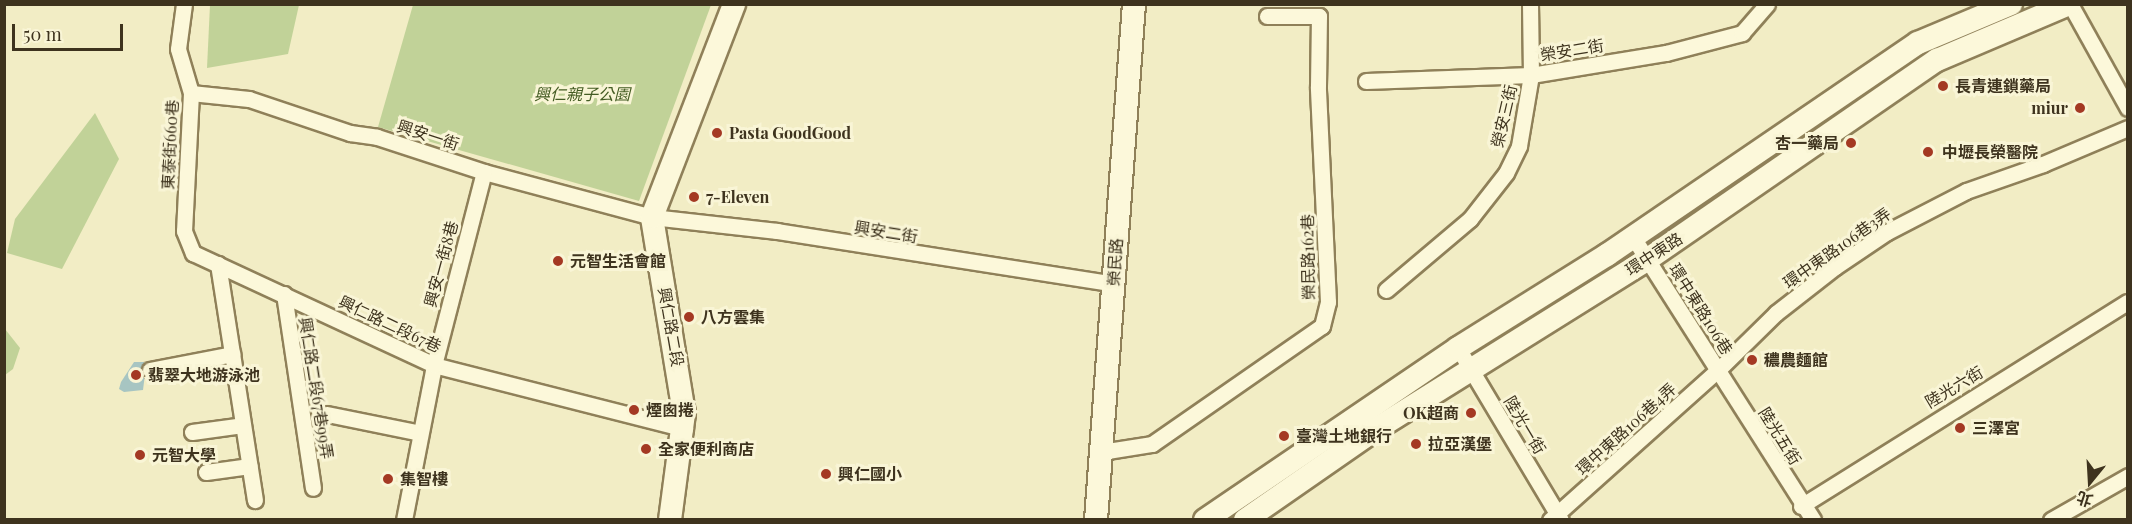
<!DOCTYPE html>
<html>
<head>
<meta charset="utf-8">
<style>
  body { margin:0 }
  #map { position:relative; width:2132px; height:524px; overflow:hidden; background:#f2edc5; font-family:"Playfair Display","Noto Sans TC",serif }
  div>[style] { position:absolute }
  .green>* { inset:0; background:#c1d298 }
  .water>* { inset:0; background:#a7c5c2 }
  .roads { filter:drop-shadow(2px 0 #8f8059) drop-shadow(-2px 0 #8f8059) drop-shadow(0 2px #8f8059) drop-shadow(0 -2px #8f8059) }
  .street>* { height:15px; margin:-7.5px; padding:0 7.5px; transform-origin:7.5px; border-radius:7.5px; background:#fcf8da }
  .secondary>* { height:22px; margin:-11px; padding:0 11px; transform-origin:11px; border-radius:11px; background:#fcf8da }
  .dots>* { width:16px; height:16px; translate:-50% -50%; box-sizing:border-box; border:3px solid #f9f5d6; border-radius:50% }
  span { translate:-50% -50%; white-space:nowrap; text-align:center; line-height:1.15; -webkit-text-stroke:6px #f9f5d6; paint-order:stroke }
  .street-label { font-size:16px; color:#3e331e }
  .poi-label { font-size:16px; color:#3e331e; font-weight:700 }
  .left { translate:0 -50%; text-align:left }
  .right { translate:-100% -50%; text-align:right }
  .park-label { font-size:16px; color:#445c23; font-style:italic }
  .frame { position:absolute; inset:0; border:6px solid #3e331e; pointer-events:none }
  .north { position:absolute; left:2060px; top:452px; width:60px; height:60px; -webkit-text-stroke:4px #f9f5d6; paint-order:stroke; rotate:198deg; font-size:16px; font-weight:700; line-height:24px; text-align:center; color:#3e331e }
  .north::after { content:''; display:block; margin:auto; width:21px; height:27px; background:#3e331e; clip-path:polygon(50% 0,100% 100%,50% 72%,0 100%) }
  .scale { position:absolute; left:12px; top:24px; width:111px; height:27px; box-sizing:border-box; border:3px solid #3e331e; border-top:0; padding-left:8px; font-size:18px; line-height:21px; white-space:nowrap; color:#3e331e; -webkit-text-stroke:4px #f9f5d6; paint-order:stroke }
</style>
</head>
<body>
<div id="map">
  <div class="green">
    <i style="clip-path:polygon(210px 5px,299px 5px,288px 54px,207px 68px)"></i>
    <i style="clip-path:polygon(413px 5px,711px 5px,639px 201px,378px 127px)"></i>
    <i style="clip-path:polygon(95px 113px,119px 159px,62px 269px,7px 253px,15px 219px)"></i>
    <i style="clip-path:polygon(5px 329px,20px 348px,13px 369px,5px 375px)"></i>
  </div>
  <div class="water">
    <i style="clip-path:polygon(134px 362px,144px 362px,146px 366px,143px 390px,124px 392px,119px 389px,121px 382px)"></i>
  </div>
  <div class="roads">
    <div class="street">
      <i style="left:184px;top:4px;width:45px;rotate:97.6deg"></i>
      <i style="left:178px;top:49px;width:46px;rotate:73.5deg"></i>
      <i style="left:191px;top:93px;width:138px;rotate:92.9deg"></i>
      <i style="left:184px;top:231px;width:24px;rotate:68deg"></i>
      <i style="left:193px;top:253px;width:266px;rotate:24.9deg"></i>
      <i style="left:434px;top:365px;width:259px;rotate:14.3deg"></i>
      <i style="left:2070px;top:4px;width:119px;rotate:60.9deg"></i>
      <i style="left:1366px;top:81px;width:165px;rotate:-2.1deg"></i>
      <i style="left:1531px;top:75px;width:137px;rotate:-9.3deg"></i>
      <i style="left:1666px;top:53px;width:79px;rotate:-14.7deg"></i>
      <i style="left:1742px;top:33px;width:38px;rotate:-49deg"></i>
      <i style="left:191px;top:93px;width:58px;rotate:5.9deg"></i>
      <i style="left:249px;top:99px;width:107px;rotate:18.6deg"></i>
      <i style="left:350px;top:133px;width:27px;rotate:8deg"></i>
      <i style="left:377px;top:137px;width:113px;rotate:18.1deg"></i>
      <i style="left:484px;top:172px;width:174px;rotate:15deg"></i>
      <i style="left:652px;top:217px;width:126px;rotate:6.4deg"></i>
      <i style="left:777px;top:231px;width:341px;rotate:8.9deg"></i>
      <i style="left:1633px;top:237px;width:335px;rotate:57.5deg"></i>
      <i style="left:218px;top:264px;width:239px;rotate:81.1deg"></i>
      <i style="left:1386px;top:290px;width:110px;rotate:-40.2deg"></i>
      <i style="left:1470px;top:219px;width:58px;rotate:-52deg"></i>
      <i style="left:1506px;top:173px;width:30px;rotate:-64deg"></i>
      <i style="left:1519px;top:146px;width:72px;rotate:-80.4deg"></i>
      <i style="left:1531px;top:75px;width:71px;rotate:-90.8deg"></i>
      <i style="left:284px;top:294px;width:196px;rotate:81.5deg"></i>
      <i style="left:1458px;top:348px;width:200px;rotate:59.1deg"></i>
      <i style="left:150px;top:370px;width:84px;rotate:-11deg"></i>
      <i style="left:327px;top:414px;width:95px;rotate:11.5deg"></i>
      <i style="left:192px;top:432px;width:51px;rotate:-7.8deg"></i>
      <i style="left:1101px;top:452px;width:52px;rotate:-8.9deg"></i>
      <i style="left:1152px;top:444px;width:207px;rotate:-34.8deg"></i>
      <i style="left:1322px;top:326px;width:25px;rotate:-76deg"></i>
      <i style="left:1328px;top:302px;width:216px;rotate:-92.7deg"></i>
      <i style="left:1318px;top:86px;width:70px;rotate:-89.2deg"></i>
      <i style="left:1319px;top:16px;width:52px;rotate:180deg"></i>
      <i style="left:206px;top:472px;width:44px;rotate:-7.8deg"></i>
      <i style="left:1801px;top:506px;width:385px;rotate:-32deg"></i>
      <i style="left:404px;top:520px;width:158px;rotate:-79deg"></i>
      <i style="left:434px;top:365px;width:199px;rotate:-75.5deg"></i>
      <i style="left:1550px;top:520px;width:225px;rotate:-41.8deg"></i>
      <i style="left:1718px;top:370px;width:81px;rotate:-44.5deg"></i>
      <i style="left:1776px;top:313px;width:75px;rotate:-37.9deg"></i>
      <i style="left:1835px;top:267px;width:63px;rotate:-33.9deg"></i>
      <i style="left:1887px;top:232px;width:89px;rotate:-27.4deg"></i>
      <i style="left:1966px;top:191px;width:82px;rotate:-19.3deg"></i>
      <i style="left:2043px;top:164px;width:92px;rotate:-23deg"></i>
      <i style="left:2051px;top:520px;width:89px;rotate:-29.7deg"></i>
    </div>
    <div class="secondary">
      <i style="left:670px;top:520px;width:108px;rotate:-82.5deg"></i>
      <i style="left:684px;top:413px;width:199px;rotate:-99.3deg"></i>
      <i style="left:652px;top:217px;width:228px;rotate:-68.9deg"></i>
      <i style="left:1096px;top:520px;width:517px;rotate:-85.79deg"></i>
      <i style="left:1205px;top:520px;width:306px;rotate:-34.2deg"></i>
      <i style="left:1458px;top:348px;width:176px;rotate:-32deg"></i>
      <i style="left:1607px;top:255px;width:376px;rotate:-34.3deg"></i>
      <i style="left:1918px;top:43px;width:101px;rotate:-22.8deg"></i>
      <i style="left:1245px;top:520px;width:160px;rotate:-34.8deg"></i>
      <i style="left:1376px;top:429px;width:321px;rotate:-32deg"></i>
      <i style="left:1648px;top:259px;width:351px;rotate:-34.6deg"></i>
      <i style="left:1937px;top:60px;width:143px;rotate:-23deg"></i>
    </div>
  </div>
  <div class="dots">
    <i style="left:1943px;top:86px;background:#a43923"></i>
    <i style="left:2080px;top:108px;background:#a43923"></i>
    <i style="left:717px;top:133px;background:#a43923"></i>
    <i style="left:1851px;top:143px;background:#a43923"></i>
    <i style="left:1928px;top:152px;background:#a43923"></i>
    <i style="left:694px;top:197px;background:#a43923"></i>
    <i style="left:558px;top:261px;background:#a43923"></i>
    <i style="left:689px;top:317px;background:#a43923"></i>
    <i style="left:1752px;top:360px;background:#a43923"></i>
    <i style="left:136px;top:375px;background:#a43923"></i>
    <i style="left:634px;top:410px;background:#a43923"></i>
    <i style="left:1471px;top:413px;background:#a43923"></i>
    <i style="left:1960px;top:428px;background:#a43923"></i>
    <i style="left:1284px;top:436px;background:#a43923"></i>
    <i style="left:1416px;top:444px;background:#a43923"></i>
    <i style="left:646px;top:449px;background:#a43923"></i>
    <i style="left:140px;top:455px;background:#a43923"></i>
    <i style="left:826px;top:474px;background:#a43923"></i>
    <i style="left:388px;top:479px;background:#a43923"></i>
  </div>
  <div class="street-label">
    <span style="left:1572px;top:50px;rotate:-9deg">榮安二街</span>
    <span style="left:1504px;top:116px;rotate:-77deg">榮安三街</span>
    <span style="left:428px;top:135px;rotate:18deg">興安一街</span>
    <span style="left:170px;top:145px;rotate:-87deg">東泰街660巷</span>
    <span style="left:886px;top:232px;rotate:9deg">興安二街</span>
    <span style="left:1837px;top:248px;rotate:-35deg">環中東路106巷3弄</span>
    <span style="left:1654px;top:254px;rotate:-33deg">環中東路</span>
    <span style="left:1308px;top:257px;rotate:-91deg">榮民路162巷</span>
    <span style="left:1115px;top:262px;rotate:-86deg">榮民路</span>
    <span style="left:441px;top:264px;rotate:-75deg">興安一街8巷</span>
    <span style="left:1701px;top:309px;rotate:58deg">環中東路106巷</span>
    <span style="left:390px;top:324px;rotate:25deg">興仁路二段67巷</span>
    <span style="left:671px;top:327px;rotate:80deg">興仁路二段</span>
    <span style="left:1954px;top:387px;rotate:-31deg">陸光六街</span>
    <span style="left:316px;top:388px;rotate:81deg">興仁路二段67巷99弄</span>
    <span style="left:1525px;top:425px;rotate:59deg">陸光一街</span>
    <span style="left:1626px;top:429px;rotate:-42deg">環中東路106巷4弄</span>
    <span style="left:1780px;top:436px;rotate:58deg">陸光五街</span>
  </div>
  <div class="poi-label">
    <span class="left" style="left:1955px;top:86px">長青連鎖藥局</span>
    <span class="right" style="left:2068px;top:108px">miur</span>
    <span class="left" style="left:729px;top:133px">Pasta GoodGood</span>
    <span class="right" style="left:1839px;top:143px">杏一藥局</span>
    <span class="left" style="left:1942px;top:152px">中壢長榮醫院</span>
    <span class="left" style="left:706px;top:197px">7-Eleven</span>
    <span class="left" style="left:570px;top:261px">元智生活會館</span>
    <span class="left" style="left:701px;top:317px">八方雲集</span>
    <span class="left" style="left:1764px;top:360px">穠農麵館</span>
    <span class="left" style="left:148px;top:375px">翡翠大地游泳池</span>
    <span class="left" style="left:646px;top:410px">煙囪捲</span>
    <span class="right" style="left:1459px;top:413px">OK超商</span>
    <span class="left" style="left:1972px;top:428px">三澤宮</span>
    <span class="left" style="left:1296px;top:436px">臺灣土地銀行</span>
    <span class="left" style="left:1428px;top:444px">拉亞漢堡</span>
    <span class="left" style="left:658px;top:449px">全家便利商店</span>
    <span class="left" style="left:152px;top:455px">元智大學</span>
    <span class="left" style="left:838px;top:474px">興仁國小</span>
    <span class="left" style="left:400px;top:479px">集智樓</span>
  </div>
  <div class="park-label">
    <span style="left:582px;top:94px">興仁親子公園</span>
  </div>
  <div class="frame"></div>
  <div class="north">北</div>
  <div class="scale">50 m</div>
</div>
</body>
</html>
